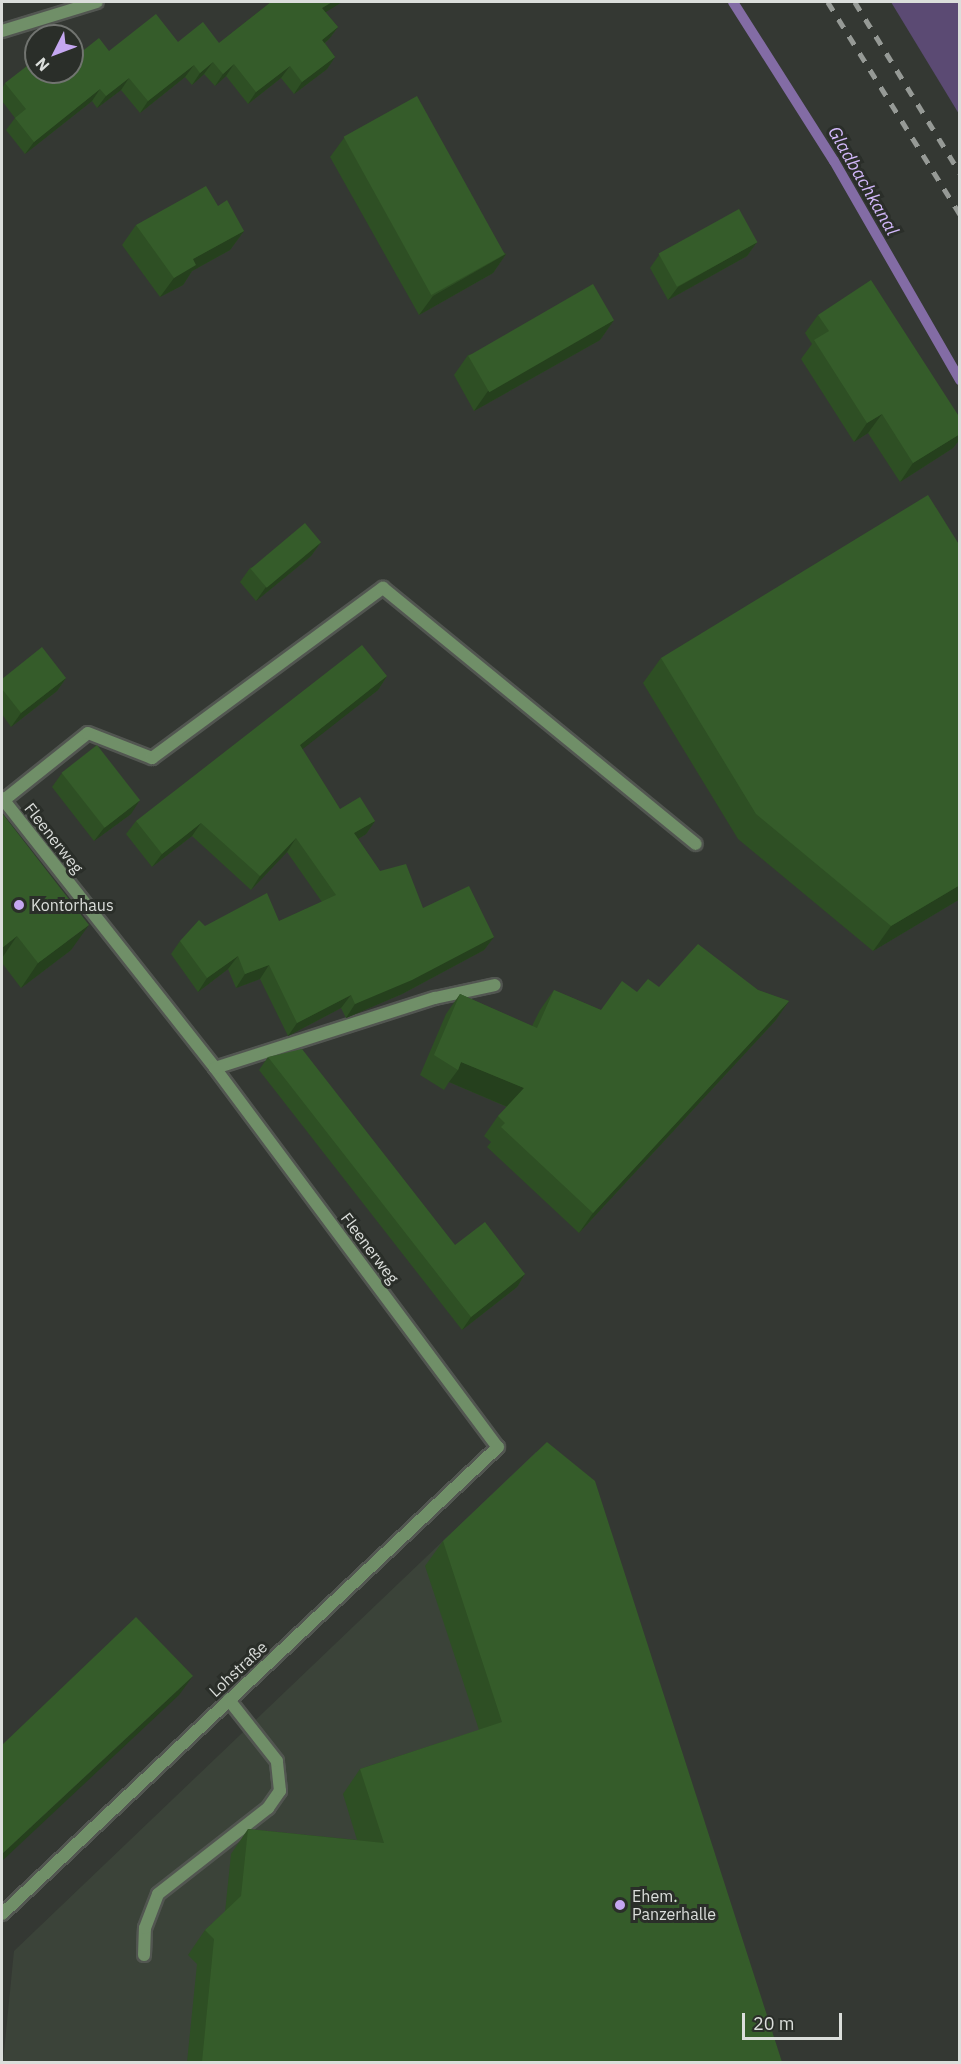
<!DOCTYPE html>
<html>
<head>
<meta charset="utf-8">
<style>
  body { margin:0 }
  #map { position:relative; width:961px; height:2064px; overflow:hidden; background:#343833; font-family:"IBM Plex Sans",sans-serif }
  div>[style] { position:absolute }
  .built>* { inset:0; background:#3b4339 }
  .green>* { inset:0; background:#5b4a73 }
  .stream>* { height:10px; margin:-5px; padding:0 5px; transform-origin:5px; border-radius:5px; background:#836ca5 }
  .roads { filter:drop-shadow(2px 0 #525651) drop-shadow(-2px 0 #525651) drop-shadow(0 2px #525651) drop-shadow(0 -2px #525651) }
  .lane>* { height:12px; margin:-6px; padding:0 6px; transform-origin:6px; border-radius:6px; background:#708f68 }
  .street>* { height:12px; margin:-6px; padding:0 6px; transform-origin:6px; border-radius:6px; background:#708f68 }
  .rail>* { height:4.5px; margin-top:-2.25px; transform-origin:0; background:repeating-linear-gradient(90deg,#969a96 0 10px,transparent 0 20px) }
  .wall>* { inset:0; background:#2e4f24 }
  .shaded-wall>* { inset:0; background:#25401d }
  .building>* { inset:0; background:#355c2a; transform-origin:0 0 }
  .dots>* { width:16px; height:16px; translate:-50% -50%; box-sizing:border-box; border:3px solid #2a2e29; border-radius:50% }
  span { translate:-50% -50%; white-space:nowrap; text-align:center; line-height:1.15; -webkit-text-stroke:6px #2a2e29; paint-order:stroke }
  .street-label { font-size:16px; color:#dbdedb }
  .poi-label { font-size:16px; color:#dbdedb }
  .left { translate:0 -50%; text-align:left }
  .water-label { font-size:18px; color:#d2b8fa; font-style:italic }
  .frame { position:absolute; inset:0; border:3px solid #dbdedb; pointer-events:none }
  .north { position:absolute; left:24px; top:24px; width:60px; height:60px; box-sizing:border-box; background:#2a2e29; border:2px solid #717470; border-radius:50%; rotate:228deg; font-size:16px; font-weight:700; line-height:24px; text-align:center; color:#dbdedb }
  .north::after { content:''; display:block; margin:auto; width:21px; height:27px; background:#c5a7f1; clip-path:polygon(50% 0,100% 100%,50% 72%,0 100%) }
  .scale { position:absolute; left:742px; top:2013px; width:100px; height:27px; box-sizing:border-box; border:3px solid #dbdedb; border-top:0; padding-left:8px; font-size:18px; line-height:21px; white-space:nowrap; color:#dbdedb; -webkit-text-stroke:4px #2a2e29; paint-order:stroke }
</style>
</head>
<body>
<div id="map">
  <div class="built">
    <div style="clip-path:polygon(536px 1452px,591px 1496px,776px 2062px,3px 2062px,14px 1951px)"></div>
  </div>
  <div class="green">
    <div style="clip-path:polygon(891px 2px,959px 2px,959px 114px)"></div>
  </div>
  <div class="stream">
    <div style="left:733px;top:2px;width:188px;rotate:57.6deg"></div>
    <div style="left:834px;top:161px;width:253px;rotate:60.1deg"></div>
  </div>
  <div class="roads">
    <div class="lane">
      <div style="left:4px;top:800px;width:107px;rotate:-38.6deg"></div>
      <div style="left:88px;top:733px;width:69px;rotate:21.3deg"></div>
      <div style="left:152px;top:758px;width:287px;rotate:-36.4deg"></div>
      <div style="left:383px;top:588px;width:404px;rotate:39.3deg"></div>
      <div style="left:144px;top:1955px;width:27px;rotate:-88deg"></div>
      <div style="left:145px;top:1928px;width:36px;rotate:-69deg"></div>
      <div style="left:158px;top:1894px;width:140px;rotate:-38deg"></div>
      <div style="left:268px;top:1808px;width:21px;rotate:-55deg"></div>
      <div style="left:280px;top:1791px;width:30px;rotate:-96deg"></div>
      <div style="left:277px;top:1761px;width:78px;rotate:-128.2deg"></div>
    </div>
    <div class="street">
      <div style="left:2px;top:31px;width:99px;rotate:-17deg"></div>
      <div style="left:2px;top:798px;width:344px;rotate:51.7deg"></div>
      <div style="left:215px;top:1068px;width:473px;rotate:53.3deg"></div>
      <div style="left:498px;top:1447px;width:681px;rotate:136.72deg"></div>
      <div style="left:215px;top:1068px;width:231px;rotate:-17.7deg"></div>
      <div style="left:435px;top:998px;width:61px;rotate:-12.2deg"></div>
    </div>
  </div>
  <div class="rail">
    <div style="left:828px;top:2px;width:250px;rotate:58.1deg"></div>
    <div style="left:855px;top:2px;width:201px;rotate:58.4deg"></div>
  </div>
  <div class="wall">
    <div style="clip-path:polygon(271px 2px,342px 2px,325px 12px,338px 27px,329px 39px,325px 43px,335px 57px,327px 69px,294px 94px,281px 78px,248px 104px,226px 76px,215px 86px,204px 74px,192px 85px,185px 77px,140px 113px,121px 90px,97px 108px,92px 101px,25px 154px,6px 130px,15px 118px,2px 101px,2px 89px,5px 83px,75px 57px,109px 51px,178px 42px,219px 43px)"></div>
    <div style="clip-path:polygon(344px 138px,506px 254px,493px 273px,419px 315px,330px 157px)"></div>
    <div style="clip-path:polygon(218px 206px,244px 231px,230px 250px,192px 271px,183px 285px,160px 297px,122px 245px,136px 225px)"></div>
    <div style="clip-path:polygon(757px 242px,747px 256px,668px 300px,650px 268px,659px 255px)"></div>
    <div style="clip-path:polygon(818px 315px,960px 418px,960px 439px,953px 448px,900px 482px,868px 433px,854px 442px,801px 359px,812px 344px,805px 333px)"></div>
    <div style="clip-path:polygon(614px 320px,600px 340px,474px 411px,454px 375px,468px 355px)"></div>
    <div style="clip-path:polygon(321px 542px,311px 556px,256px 601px,240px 582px,250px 568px)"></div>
    <div style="clip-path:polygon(960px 546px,960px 899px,873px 951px,738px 839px,643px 683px,661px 658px)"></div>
    <div style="clip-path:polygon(387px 676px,378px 690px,302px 749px,340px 809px,375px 821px,366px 834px,358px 839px,380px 871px,423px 908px,494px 937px,484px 950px,402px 994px,346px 1018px,341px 1008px,288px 1036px,260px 979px,236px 988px,228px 969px,198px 992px,171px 954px,180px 941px,205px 926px,279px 921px,322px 902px,287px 852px,251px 890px,192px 836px,152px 867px,126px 834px,136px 821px)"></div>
    <div style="clip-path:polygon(66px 678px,57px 691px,11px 727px,2px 714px,2px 679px)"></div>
    <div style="clip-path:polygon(62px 773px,131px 814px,94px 841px,52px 787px)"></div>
    <div style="clip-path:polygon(2px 813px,71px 950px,21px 988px,2px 963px)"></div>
    <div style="clip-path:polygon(659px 987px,758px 990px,789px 1001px,775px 1021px,579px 1233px,487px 1147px,491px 1142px,484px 1136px,498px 1116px,507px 1107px,449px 1082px,444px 1090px,420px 1075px,446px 1014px,460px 994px,532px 1026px,540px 1010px,554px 990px,601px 1010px,637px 992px)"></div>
    <div style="clip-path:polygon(268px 1057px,455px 1245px,525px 1274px,517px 1287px,462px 1330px,259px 1070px)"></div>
    <div style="clip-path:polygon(443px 1541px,782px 2062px,187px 2062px,197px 1964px,188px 1955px,205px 1930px,225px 1912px,231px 1854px,248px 1829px,357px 1840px,343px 1794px,360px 1769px,479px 1730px,425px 1566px)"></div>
  </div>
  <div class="shaded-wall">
    <div style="clip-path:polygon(332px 2px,342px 2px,313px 20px,322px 8px)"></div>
    <div style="clip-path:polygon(338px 27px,329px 39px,314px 52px,322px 40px)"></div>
    <div style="clip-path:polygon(335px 57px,327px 69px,294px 94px,302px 82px)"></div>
    <div style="clip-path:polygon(213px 62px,204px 74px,192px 85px,200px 73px)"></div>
    <div style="clip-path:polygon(234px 64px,226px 76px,215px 86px,223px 74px)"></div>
    <div style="clip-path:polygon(194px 65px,185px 77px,140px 113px,148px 101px)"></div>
    <div style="clip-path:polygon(290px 66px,281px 78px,248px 104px,256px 92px)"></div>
    <div style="clip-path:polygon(129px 78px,121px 90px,97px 108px,106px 96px)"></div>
    <div style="clip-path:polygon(100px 89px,92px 101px,25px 154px,34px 142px)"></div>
    <div style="clip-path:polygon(244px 231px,230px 250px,192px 271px,183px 285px,160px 297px,174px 278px,193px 259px)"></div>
    <div style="clip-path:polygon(757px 242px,747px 256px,668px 300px,678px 287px)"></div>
    <div style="clip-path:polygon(506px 254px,493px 273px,419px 315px,433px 296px)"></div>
    <div style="clip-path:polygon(614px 320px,600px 340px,474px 411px,488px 391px)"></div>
    <div style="clip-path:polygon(882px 414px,868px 433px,854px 442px,867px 423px)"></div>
    <div style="clip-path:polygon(960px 434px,960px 439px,953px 448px,900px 482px,913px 463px)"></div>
    <div style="clip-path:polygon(321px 542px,311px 556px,256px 601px,266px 587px)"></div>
    <div style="clip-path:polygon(387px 676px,378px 690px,290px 759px,300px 745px)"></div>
    <div style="clip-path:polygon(66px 678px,57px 691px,11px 727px,21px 713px)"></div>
    <div style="clip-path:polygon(140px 800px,131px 814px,94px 841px,104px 828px)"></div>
    <div style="clip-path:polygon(375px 821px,366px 834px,345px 847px,354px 833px)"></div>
    <div style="clip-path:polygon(201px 823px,192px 836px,152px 867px,162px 854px)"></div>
    <div style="clip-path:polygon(296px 838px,287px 852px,251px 890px,260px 876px)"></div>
    <div style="clip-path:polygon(960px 885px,960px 899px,873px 951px,891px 926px)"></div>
    <div style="clip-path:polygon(89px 925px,71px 950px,21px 988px,38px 963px)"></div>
    <div style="clip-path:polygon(17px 936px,2px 958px,2px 948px)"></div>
    <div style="clip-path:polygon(494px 937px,484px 950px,402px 994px,346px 1018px,355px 1004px)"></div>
    <div style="clip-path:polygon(238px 956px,228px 969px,198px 992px,207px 978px)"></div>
    <div style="clip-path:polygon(269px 965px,260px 979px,236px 988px,245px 974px)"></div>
    <div style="clip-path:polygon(351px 995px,341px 1008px,288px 1036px,297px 1023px)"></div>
    <div style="clip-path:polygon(789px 1001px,775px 1021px,579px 1233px,593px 1213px)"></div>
    <div style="clip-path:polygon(461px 1062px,524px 1088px,510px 1108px,449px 1082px,458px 1070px)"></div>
    <div style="clip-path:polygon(525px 1274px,517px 1287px,462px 1330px,471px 1317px)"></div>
    <div style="clip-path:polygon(193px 1676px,179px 1695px,2px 1861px,2px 1854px)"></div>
  </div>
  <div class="building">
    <div style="clip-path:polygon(271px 2px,332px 2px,322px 8px,338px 27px,322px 40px,335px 57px,302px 82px,290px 66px,256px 92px,234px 64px,223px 74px,213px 62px,200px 73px,194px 65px,148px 101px,129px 78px,106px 96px,100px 89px,34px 142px,15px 118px,26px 109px,5px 83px,36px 59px,36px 72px,72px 72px,72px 54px,75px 57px,99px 38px,109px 51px,156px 14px,178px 42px,203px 22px,219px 43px)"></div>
    <div style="left:417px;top:96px;width:181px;height:84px;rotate:61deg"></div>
    <div style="clip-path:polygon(206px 186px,218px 206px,227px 200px,244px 231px,193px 259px,196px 265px,174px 278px,136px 225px)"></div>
    <div style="left:739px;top:209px;width:38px;height:92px;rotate:61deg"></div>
    <div style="clip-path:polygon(871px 280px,960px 418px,960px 434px,913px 463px,882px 414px,867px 423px,814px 340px,829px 331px,818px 315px)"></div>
    <div style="left:593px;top:284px;width:42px;height:144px;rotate:60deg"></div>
    <div style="clip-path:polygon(928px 495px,960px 546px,960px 885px,891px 926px,756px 814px,661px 658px)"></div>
    <div style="left:305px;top:523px;width:25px;height:71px;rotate:50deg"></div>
    <div style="clip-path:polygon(362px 645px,387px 676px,300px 745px,340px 809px,360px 797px,375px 821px,354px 833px,380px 871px,406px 864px,423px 908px,469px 886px,494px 937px,412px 980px,355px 1004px,351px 995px,297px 1023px,269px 965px,245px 974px,238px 956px,207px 978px,180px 941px,199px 920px,205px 926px,267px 893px,279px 921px,336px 895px,296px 838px,260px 876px,201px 823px,162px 854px,136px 821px)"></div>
    <div style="clip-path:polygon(42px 647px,66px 678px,21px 713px,2px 689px,2px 679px)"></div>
    <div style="left:97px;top:745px;width:70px;height:45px;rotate:52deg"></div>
    <div style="clip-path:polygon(2px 813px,89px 925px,38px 963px,17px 936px,2px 948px)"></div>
    <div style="clip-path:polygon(698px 944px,758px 990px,789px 1001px,593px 1213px,501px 1127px,505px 1123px,498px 1116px,524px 1088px,461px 1062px,458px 1070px,434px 1055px,460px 994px,537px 1028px,554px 990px,601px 1010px,622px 981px,637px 992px,648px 979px,659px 987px)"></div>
    <div style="clip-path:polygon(302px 1049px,455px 1245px,485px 1222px,525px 1274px,471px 1317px,268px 1057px)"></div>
    <div style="clip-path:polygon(547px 1442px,595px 1481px,782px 2062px,202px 2062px,214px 1939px,205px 1930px,241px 1896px,248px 1829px,384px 1843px,360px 1769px,502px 1722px,443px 1541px)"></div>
    <div style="clip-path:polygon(136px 1617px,193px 1676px,2px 1854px,2px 1745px)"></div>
  </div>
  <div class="dots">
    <div style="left:19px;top:905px;background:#c5a7f1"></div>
    <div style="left:620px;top:1905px;background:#c5a7f1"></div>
  </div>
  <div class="street-label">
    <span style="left:54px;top:838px;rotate:52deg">Fleenerweg</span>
    <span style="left:370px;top:1248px;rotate:53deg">Fleenerweg</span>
    <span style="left:238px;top:1669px;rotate:-43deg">Lohstraße</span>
  </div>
  <div class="poi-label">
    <span class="left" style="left:31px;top:905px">Kontorhaus</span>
    <span class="left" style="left:632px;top:1905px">Ehem.<br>Panzerhalle</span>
  </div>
  <div class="water-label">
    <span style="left:863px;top:181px;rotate:60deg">Gladbachkanal</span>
  </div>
  <div class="frame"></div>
  <div class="north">N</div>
  <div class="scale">20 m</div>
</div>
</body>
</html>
